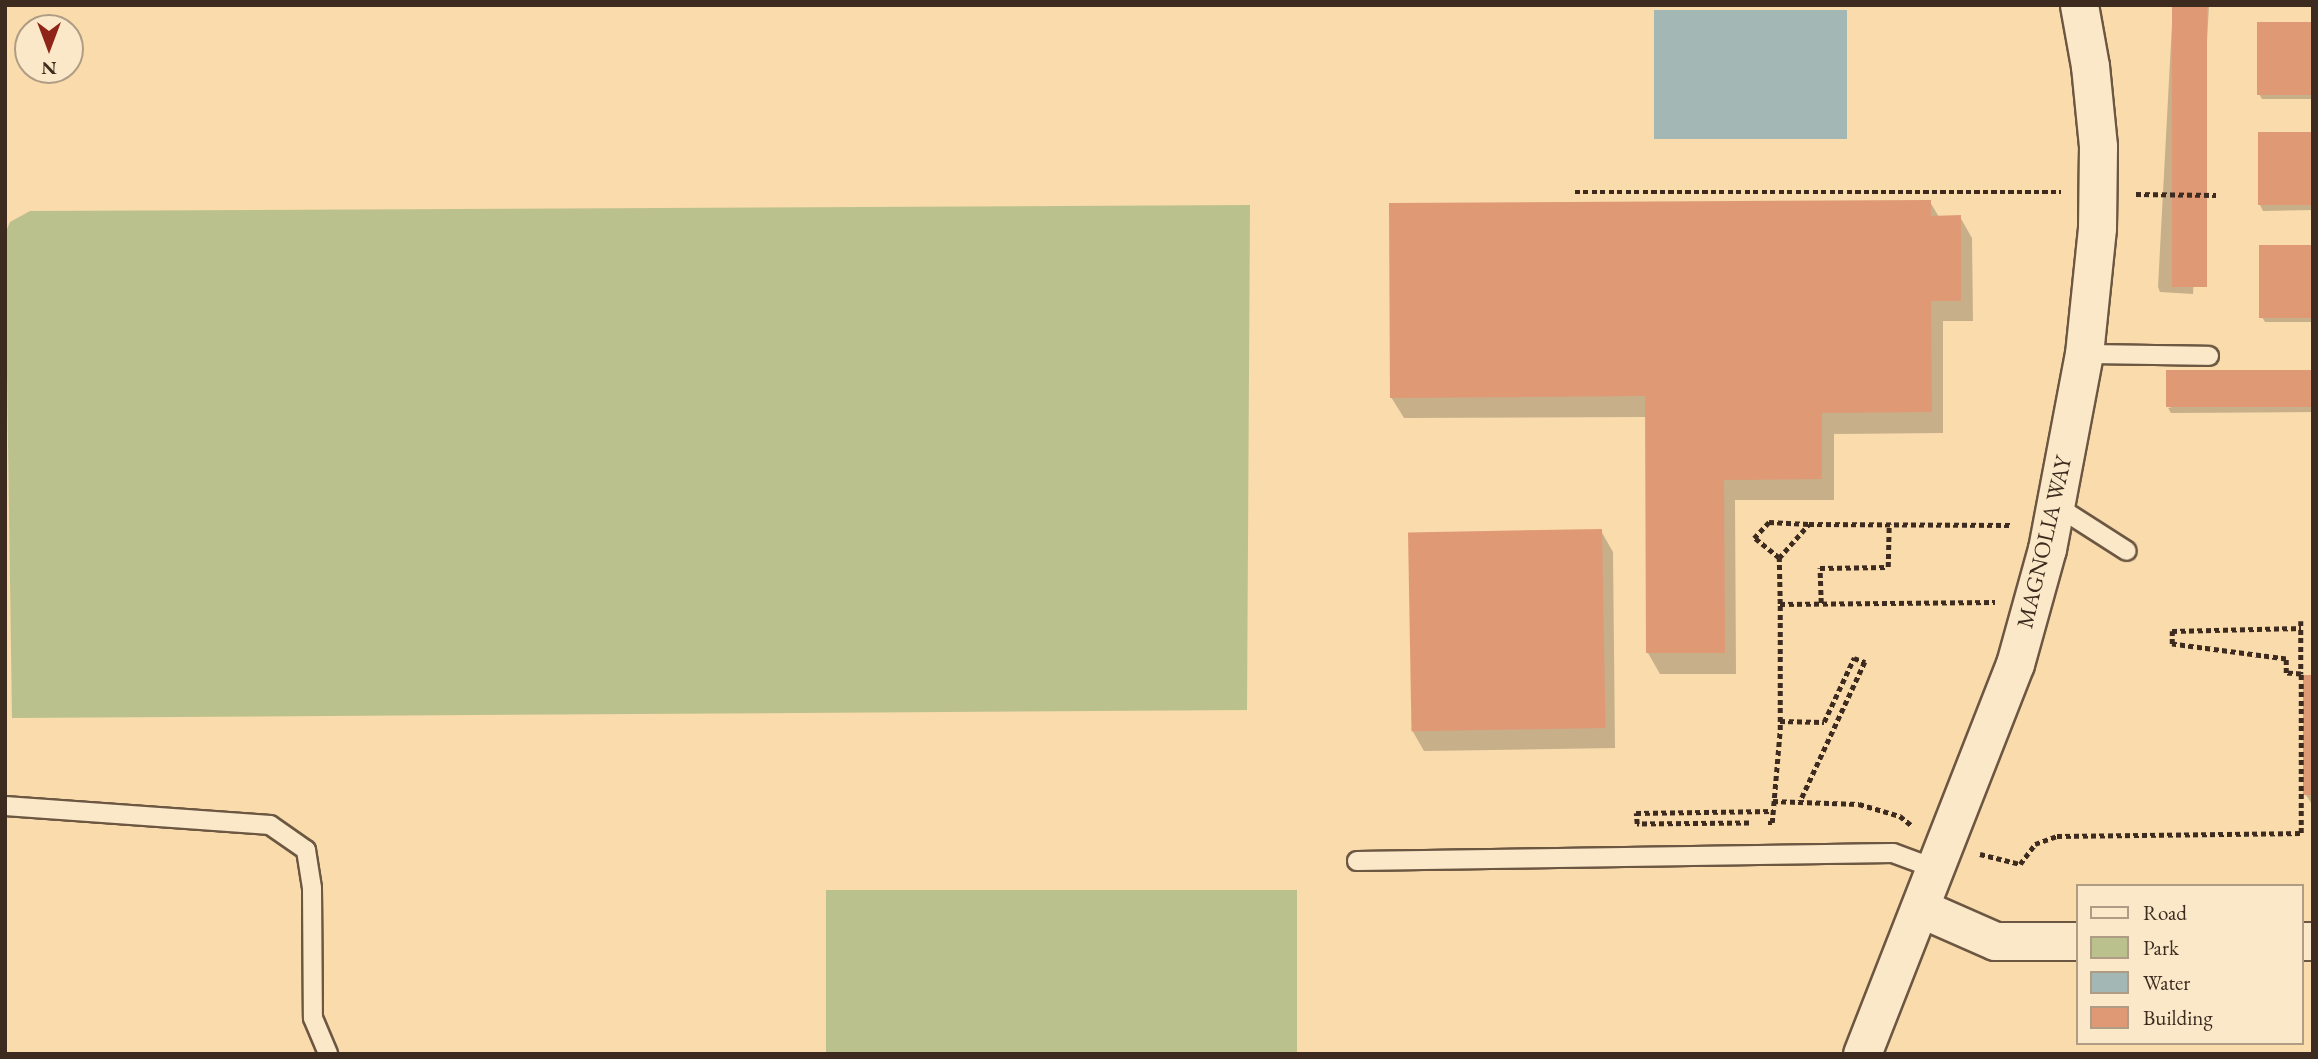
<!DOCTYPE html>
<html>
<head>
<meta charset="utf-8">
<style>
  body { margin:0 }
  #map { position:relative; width:2318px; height:1059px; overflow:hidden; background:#f9dbac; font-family:"EB Garamond",serif }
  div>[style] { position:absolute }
  .green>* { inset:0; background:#bbc18c; transform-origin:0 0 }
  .water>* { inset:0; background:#a3b8b5; transform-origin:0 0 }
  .shadow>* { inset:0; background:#0003 }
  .building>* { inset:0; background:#df9975; transform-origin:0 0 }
  .path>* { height:4.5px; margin-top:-2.25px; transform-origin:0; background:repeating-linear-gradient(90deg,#3d2b1f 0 5px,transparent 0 8.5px) }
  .roads { filter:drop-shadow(2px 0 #6c5742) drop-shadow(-2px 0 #6c5742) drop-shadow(0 2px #6c5742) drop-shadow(0 -2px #6c5742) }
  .service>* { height:18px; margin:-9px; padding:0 9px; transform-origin:9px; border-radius:9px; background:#fbe8c9 }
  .minor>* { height:37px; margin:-18.5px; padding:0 18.5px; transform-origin:18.5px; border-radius:18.5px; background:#fbe8c9 }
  span { translate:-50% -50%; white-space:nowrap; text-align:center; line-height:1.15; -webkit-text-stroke:6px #fbe8c9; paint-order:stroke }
  .street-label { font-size:23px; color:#3d2b1f }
  .frame { position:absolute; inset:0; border:7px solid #3d2b1f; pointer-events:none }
  .legend { position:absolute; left:2076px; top:884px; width:228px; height:161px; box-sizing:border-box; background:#fbe8c9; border:2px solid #af9c85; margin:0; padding:9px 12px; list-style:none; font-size:21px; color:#3d2b1f }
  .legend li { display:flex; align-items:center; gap:14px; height:35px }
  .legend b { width:35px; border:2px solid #af9c85 }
  .north { position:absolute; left:14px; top:14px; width:70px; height:70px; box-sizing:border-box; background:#fbe8c9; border:2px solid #af9c85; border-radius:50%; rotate:180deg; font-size:19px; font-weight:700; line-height:28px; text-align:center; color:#3d2b1f }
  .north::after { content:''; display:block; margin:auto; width:24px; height:32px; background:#8f2418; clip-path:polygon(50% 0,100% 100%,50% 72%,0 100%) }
</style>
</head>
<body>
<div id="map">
  <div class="green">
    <div style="clip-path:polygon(1250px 205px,1247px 710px,12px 718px,5px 234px,10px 222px,30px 211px)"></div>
    <div style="left:1297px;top:890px;width:164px;height:471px;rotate:90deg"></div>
  </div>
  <div class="water">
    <div style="left:1654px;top:10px;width:193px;height:129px"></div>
  </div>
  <div class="shadow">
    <div style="clip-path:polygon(2173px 5px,2209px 5px,2193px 294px,2160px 292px,2158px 287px)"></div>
    <div style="clip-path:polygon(2313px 23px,2313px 99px,2262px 99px,2259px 94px)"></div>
    <div style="clip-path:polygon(2313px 134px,2313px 210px,2263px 211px,2260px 205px)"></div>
    <div style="clip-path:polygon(1930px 202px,1939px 217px,1960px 217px,1972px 238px,1973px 321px,1943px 321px,1943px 433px,1834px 434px,1834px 500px,1735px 500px,1736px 674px,1660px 674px,1648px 653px,1647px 417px,1404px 418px,1391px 397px)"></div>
    <div style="clip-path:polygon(2313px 246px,2313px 322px,2265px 322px,2262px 317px)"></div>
    <div style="clip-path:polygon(2313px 372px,2313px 412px,2171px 413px,2168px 408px)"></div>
    <div style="clip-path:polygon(1601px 531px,1613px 552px,1615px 748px,1424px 751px,1412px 730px)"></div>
    <div style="clip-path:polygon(2313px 677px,2313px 806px,2306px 795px)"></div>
  </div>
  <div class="building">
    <div style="left:2172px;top:5px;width:35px;height:282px"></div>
    <div style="left:2257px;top:22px;width:56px;height:73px"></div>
    <div style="left:2313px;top:132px;width:73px;height:55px;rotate:90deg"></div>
    <div style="clip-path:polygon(1931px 200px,1931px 216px,1961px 215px,1961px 301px,1931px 301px,1932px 412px,1822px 413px,1822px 479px,1724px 480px,1725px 653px,1646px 653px,1645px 396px,1390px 398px,1389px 203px)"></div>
    <div style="left:2259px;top:245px;width:54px;height:73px"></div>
    <div style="left:2313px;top:370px;width:37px;height:147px;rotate:90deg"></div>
    <div style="left:1602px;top:529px;width:199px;height:194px;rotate:89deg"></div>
    <div style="left:2303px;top:675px;width:10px;height:120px"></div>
  </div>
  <div class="path">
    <div style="left:1575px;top:192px;width:486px"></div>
    <div style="left:2136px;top:194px;width:80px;rotate:0.7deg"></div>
    <div style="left:1779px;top:558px;width:32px;rotate:-141deg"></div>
    <div style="left:1754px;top:538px;width:22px;rotate:-47deg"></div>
    <div style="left:1769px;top:522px;width:40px;rotate:2.9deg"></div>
    <div style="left:1821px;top:603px;width:35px;rotate:-92deg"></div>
    <div style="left:1820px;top:568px;width:68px;rotate:-0.8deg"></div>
    <div style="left:1888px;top:567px;width:43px;rotate:-88.7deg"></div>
    <div style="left:1780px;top:604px;width:46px;rotate:-91.2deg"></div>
    <div style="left:1779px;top:558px;width:45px;rotate:-48.6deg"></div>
    <div style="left:1809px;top:524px;width:203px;rotate:0.3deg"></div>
    <div style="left:2301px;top:621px;width:53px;rotate:90deg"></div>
    <div style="left:2301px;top:674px;width:15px;rotate:-176deg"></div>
    <div style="left:2286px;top:673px;width:14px;rotate:-90deg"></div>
    <div style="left:2286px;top:659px;width:115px;rotate:-172.5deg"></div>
    <div style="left:2172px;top:644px;width:13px;rotate:-90deg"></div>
    <div style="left:2172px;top:631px;width:129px;rotate:-1.3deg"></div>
    <div style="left:1780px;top:721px;width:44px;rotate:1.3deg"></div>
    <div style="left:1824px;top:722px;width:71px;rotate:-64.9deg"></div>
    <div style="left:1854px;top:658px;width:12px;rotate:20deg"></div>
    <div style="left:1865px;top:662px;width:154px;rotate:114.9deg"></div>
    <div style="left:1773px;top:801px;width:86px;rotate:2deg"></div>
    <div style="left:1859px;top:804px;width:43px;rotate:16.3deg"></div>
    <div style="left:1900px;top:816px;width:14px;rotate:39deg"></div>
    <div style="left:1749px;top:823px;width:112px;rotate:179.5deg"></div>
    <div style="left:1637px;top:824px;width:11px;rotate:-95deg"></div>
    <div style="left:1636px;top:813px;width:137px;rotate:-0.8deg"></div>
    <div style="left:1768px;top:823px;width:4px"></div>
    <div style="left:1772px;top:823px;width:93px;rotate:-85.1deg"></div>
    <div style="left:1780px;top:730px;width:126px;rotate:-90deg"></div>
    <div style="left:1780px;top:604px;width:215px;rotate:-0.5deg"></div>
    <div style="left:1980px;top:854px;width:41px;rotate:14deg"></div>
    <div style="left:2020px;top:864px;width:25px;rotate:-53deg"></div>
    <div style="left:2035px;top:844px;width:23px;rotate:-20deg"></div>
    <div style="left:2057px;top:836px;width:244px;rotate:-0.7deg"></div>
    <div style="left:2301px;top:833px;width:159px;rotate:-90deg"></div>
  </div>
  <div class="roads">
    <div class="service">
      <div style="left:2084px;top:354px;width:125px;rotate:0.9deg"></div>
      <div style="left:2055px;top:505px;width:85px;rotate:32.6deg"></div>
      <div style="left:5px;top:806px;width:266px;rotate:4.1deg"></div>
      <div style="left:270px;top:825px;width:44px;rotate:34.8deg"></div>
      <div style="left:306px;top:850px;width:38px;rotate:81deg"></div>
      <div style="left:312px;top:888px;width:130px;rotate:89.6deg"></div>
      <div style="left:313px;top:1018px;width:39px;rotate:67deg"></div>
      <div style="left:1357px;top:861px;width:536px;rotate:-0.86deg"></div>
      <div style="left:1893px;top:853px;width:46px;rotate:20.4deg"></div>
    </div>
    <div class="minor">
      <div style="left:1920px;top:908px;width:82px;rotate:23.7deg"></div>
      <div style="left:1995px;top:941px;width:83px"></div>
      <div style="left:2302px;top:941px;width:11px"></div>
      <div style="left:1862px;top:1054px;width:419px;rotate:-68.6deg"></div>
      <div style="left:2015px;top:664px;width:119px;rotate:-74.5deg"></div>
      <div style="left:2047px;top:549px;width:198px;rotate:-79.3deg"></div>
      <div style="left:2084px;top:354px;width:127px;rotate:-84.1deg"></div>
      <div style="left:2097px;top:228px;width:82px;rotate:-89.3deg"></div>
      <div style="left:2098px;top:146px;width:80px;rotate:-95.7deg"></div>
      <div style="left:2090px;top:66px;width:62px;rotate:-100.2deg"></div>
    </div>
  </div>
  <div class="street-label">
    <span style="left:2044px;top:542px;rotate:-77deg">MAGNOLIA WAY</span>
  </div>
  <div class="frame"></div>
  <ul class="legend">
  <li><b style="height:9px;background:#fbe8c9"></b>Road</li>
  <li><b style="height:19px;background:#bbc18c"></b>Park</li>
  <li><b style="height:19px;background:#a3b8b5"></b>Water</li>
  <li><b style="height:19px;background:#df9975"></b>Building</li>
  </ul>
  <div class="north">N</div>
</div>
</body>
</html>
